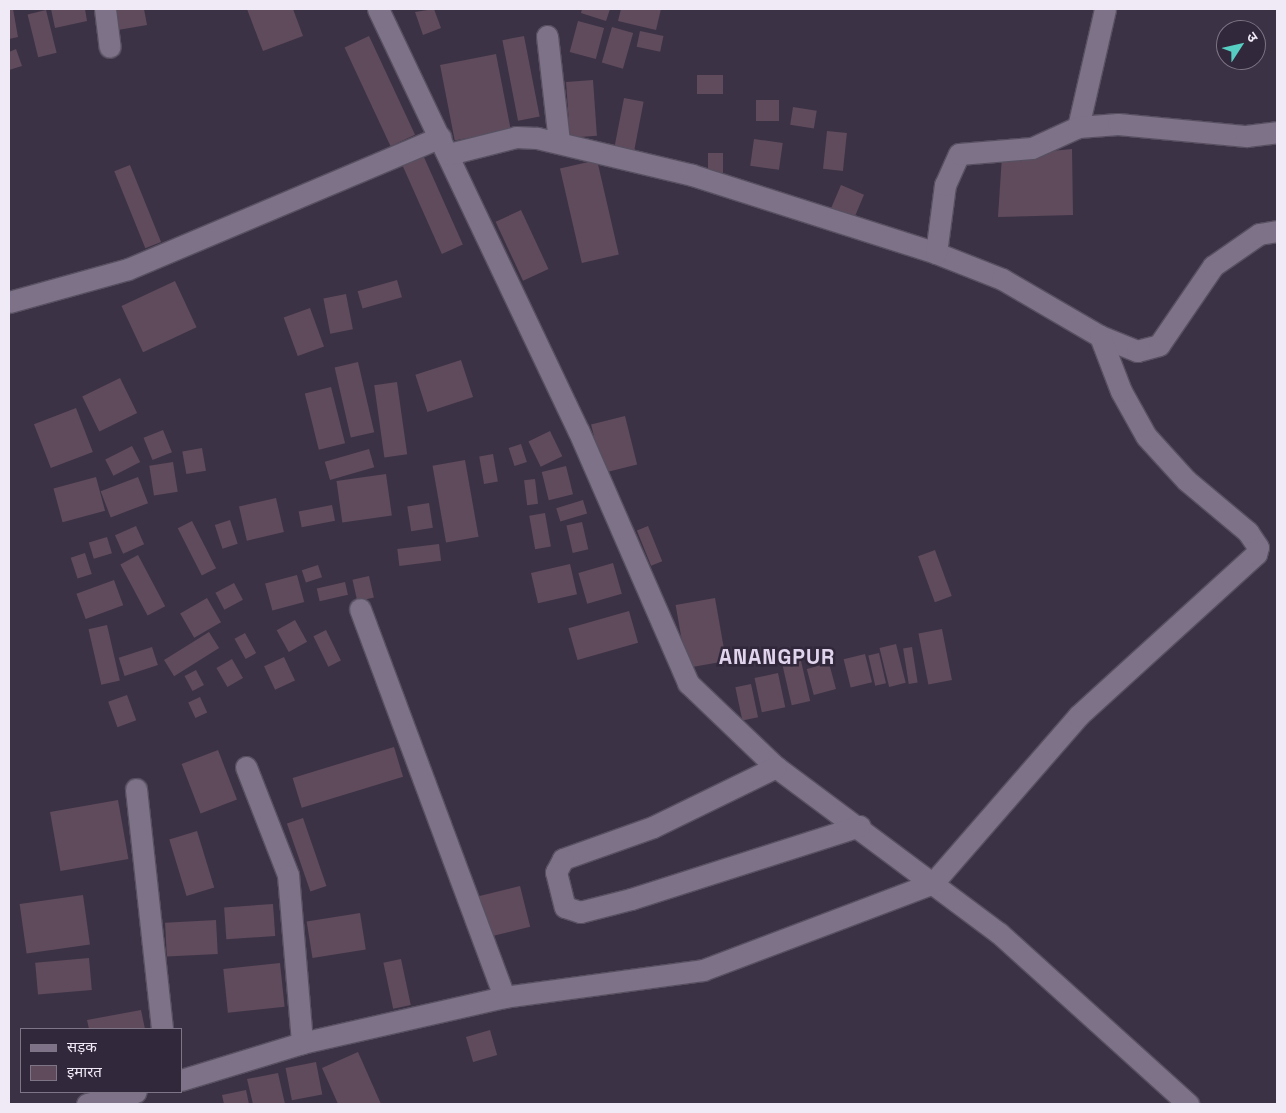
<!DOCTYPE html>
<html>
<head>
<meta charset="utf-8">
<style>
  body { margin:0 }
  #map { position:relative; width:1286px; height:1113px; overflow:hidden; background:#3c3246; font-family:"Space Grotesk","Noto Sans Devanagari",sans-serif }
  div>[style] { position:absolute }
  .building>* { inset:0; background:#5f4b5b; transform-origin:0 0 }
  .roads { filter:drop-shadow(1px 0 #585061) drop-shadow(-1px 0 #585061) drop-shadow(0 1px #585061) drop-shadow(0 -1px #585061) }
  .minor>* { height:21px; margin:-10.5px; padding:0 10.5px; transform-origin:10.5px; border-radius:10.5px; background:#7d7288 }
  span { translate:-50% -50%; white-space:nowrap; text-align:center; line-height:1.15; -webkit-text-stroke:5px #32283b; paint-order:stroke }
  .district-label { font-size:21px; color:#e1d5ed; font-weight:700; letter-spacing:1px }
  .frame { position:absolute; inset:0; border:10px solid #f0eaf7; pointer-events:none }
  .legend { position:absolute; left:20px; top:1028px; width:162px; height:65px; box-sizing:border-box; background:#32283b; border:1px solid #7e7686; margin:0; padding:6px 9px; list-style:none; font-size:15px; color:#f0eaf7 }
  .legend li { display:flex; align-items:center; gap:10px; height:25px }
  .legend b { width:25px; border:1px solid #7e7686 }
  .north { position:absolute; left:1216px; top:20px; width:50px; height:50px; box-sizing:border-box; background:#32283b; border:1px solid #7e7686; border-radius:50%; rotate:55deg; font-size:14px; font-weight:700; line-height:20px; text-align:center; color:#f0eaf7 }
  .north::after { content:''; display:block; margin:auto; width:18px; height:22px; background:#56cec2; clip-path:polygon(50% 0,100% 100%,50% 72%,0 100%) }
</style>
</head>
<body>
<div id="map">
  <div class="building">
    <div style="clip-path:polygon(9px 9px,13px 9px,18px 37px,9px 39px)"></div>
    <div style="clip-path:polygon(51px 9px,85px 9px,87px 21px,55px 28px)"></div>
    <div style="clip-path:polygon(114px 9px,144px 9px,147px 25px,118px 30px)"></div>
    <div style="clip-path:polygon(247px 9px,293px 9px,303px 36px,263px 51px)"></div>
    <div style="clip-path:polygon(434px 9px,441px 28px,423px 35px,415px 12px)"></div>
    <div style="clip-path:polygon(582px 9px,610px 9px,606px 21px,581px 13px)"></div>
    <div style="clip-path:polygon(621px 9px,661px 9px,656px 30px,618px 21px)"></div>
    <div style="left:46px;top:10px;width:44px;height:19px;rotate:76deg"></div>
    <div style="left:578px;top:21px;width:27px;height:32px;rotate:15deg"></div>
    <div style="left:612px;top:27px;width:22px;height:37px;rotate:16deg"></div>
    <div style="left:640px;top:31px;width:24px;height:16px;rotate:12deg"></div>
    <div style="left:369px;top:36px;width:109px;height:27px;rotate:65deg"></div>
    <div style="left:524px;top:36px;width:82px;height:22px;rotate:79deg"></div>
    <div style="clip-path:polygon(16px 49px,22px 66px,9px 70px,9px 52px)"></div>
    <div style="left:496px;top:54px;width:77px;height:57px;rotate:79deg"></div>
    <div style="left:697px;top:75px;width:26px;height:19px"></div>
    <div style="left:593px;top:80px;width:56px;height:27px;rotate:86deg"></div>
    <div style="left:624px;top:98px;width:20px;height:51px;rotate:11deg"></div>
    <div style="left:779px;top:100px;width:21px;height:23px;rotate:90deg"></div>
    <div style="left:793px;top:107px;width:24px;height:18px;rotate:9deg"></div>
    <div style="left:827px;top:131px;width:20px;height:38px;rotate:6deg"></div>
    <div style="left:754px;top:139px;width:29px;height:27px;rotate:8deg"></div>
    <div style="clip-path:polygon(1072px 149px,1073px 215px,998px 217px,1002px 156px)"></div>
    <div style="left:708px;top:153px;width:15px;height:23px"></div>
    <div style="left:423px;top:155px;width:98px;height:23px;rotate:66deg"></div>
    <div style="left:597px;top:160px;width:97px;height:38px;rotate:77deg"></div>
    <div style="left:130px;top:165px;width:83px;height:17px;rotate:68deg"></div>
    <div style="left:841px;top:185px;width:25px;height:30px;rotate:23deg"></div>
    <div style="left:521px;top:210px;width:65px;height:28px;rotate:65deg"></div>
    <div style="left:397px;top:280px;width:18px;height:41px;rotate:74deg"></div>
    <div style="left:175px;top:281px;width:51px;height:59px;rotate:65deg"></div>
    <div style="left:346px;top:294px;width:36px;height:23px;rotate:79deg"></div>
    <div style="left:310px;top:308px;width:41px;height:28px;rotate:70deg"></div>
    <div style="left:461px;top:360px;width:39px;height:48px;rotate:72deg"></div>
    <div style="left:358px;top:362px;width:72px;height:24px;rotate:77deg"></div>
    <div style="left:120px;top:378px;width:39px;height:42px;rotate:64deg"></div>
    <div style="left:397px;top:382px;width:73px;height:23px;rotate:82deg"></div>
    <div style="left:331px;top:387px;width:58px;height:27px;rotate:76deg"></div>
    <div style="left:76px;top:408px;width:47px;height:45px;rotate:69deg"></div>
    <div style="left:625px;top:416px;width:50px;height:35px;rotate:76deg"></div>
    <div style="left:163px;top:430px;width:24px;height:21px;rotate:68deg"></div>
    <div style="left:550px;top:431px;width:28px;height:24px;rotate:64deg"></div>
    <div style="left:521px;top:444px;width:19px;height:13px;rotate:72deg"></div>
    <div style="left:132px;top:446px;width:18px;height:30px;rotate:63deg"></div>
    <div style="left:202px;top:448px;width:23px;height:20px;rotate:80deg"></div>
    <div style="left:369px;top:449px;width:19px;height:46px;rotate:74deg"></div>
    <div style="left:493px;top:454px;width:28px;height:14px;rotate:80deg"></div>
    <div style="left:465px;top:460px;width:78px;height:33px;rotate:80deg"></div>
    <div style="left:173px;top:462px;width:30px;height:24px;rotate:81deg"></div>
    <div style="left:566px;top:466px;width:29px;height:25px;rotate:76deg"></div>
    <div style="left:386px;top:474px;width:42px;height:50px;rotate:82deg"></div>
    <div style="left:96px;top:477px;width:35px;height:44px;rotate:75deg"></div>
    <div style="left:138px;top:477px;width:28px;height:40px;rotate:69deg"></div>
    <div style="left:535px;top:479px;width:25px;height:11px;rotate:83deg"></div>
    <div style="left:276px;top:498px;width:35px;height:38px;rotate:77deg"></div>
    <div style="left:583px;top:500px;width:14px;height:28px;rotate:73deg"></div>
    <div style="left:429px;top:503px;width:25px;height:22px;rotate:81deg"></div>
    <div style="left:332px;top:505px;width:16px;height:34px;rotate:79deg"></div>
    <div style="left:545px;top:513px;width:34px;height:16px;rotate:80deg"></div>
    <div style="left:230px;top:520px;width:25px;height:16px;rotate:72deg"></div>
    <div style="left:192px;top:521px;width:53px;height:16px;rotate:63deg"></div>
    <div style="left:582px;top:522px;width:28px;height:16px;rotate:77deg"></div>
    <div style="left:136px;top:526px;width:20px;height:23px;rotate:66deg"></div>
    <div style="left:648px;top:526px;width:38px;height:12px;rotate:68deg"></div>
    <div style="left:107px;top:537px;width:17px;height:19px;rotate:73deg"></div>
    <div style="left:439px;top:544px;width:17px;height:42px;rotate:83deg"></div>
    <div style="left:935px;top:550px;width:49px;height:18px;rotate:70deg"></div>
    <div style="left:85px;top:553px;width:22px;height:15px;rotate:72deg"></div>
    <div style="left:138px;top:555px;width:58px;height:20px;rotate:62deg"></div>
    <div style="left:613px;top:563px;width:32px;height:36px;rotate:74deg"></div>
    <div style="left:570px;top:564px;width:31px;height:40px;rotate:77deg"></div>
    <div style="left:318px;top:565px;width:13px;height:17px;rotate:72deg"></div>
    <div style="left:297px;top:575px;width:28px;height:33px;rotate:75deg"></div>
    <div style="left:369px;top:576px;width:22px;height:17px;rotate:77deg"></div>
    <div style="left:114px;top:580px;width:27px;height:40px;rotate:70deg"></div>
    <div style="left:345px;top:582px;width:13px;height:29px;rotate:77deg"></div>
    <div style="left:234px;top:583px;width:19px;height:21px;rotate:62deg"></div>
    <div style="left:207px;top:598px;width:28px;height:31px;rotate:60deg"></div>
    <div style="left:715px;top:598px;width:64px;height:40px;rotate:80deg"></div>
    <div style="left:629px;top:611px;width:33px;height:63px;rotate:74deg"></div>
    <div style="left:295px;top:620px;width:25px;height:21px;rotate:61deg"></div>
    <div style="left:107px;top:625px;width:57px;height:19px;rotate:77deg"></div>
    <div style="left:942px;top:629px;width:52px;height:24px;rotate:79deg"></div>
    <div style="left:326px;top:630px;width:34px;height:14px;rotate:64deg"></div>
    <div style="left:209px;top:632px;width:19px;height:53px;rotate:58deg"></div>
    <div style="left:245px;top:633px;width:23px;height:12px;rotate:61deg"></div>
    <div style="left:896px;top:644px;width:40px;height:17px;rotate:76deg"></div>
    <div style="left:152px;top:647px;width:19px;height:35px;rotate:72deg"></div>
    <div style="left:912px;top:647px;width:36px;height:9px;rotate:81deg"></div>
    <div style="left:879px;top:653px;width:31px;height:11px;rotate:77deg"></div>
    <div style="left:865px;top:654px;width:29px;height:22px;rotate:76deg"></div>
    <div style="left:284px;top:657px;width:26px;height:22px;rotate:65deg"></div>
    <div style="left:232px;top:659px;width:22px;height:18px;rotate:60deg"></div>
    <div style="left:801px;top:661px;width:41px;height:19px;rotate:77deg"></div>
    <div style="left:829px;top:663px;width:27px;height:23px;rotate:75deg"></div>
    <div style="left:196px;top:670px;width:17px;height:13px;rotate:62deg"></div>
    <div style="left:778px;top:673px;width:35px;height:24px;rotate:78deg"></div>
    <div style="left:751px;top:684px;width:34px;height:16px;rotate:78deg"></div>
    <div style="left:127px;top:695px;width:27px;height:20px;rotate:70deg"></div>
    <div style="left:200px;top:697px;width:17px;height:13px;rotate:65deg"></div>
    <div style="left:394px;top:747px;width:31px;height:106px;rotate:73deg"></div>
    <div style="left:218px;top:750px;width:53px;height:39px;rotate:69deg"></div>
    <div style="left:118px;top:800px;width:60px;height:69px;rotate:80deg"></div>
    <div style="left:303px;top:818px;width:72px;height:17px;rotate:71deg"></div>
    <div style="left:197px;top:831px;width:59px;height:29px;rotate:73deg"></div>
    <div style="left:520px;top:886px;width:42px;height:47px;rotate:76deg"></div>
    <div style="left:83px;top:895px;width:50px;height:64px;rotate:82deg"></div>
    <div style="left:273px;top:904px;width:32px;height:49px;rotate:86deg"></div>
    <div style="left:360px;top:913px;width:37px;height:54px;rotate:81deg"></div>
    <div style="left:216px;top:920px;width:34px;height:51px;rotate:87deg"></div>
    <div style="left:89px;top:958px;width:32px;height:54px;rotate:85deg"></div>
    <div style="left:401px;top:959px;width:47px;height:18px;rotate:78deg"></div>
    <div style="left:280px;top:963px;width:44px;height:57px;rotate:84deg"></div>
    <div style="clip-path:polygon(141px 1010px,145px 1029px,89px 1029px,87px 1020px)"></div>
    <div style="left:490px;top:1030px;width:26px;height:25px;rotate:74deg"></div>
    <div style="clip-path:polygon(358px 1052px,381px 1104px,338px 1104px,322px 1068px)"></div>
    <div style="left:316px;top:1062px;width:33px;height:31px;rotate:79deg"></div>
    <div style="clip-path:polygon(278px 1073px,285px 1104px,253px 1104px,247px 1079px)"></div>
    <div style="clip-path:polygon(246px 1090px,249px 1104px,224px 1104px,222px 1095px)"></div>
  </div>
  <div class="roads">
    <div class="minor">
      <div style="left:105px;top:9px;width:38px;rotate:83deg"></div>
      <div style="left:378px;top:9px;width:468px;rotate:64.6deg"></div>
      <div style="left:579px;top:432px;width:274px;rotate:66.5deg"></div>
      <div style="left:688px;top:683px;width:122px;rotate:43.7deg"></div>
      <div style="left:776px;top:767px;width:278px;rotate:36.7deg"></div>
      <div style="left:999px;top:933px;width:255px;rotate:42.1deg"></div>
      <div style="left:547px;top:36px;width:107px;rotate:83.5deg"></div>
      <div style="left:1078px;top:127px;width:121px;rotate:-77.1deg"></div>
      <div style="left:449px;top:154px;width:69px;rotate:-14.2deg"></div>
      <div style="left:516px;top:137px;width:21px;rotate:3deg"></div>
      <div style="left:537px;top:138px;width:159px;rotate:13.4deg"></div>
      <div style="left:692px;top:175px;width:256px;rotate:17.7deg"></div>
      <div style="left:936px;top:253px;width:71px;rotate:21.5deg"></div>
      <div style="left:1002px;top:279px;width:113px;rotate:30.2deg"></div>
      <div style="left:1100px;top:336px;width:40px;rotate:22deg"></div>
      <div style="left:1137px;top:351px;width:23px;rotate:-15deg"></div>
      <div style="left:1159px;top:345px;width:96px;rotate:-55.6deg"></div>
      <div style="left:1213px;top:266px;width:56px;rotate:-34.8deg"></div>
      <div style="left:1259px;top:234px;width:18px;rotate:-9deg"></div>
      <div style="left:936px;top:253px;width:69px;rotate:-82.5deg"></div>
      <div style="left:945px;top:185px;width:34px;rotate:-66deg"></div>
      <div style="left:959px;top:154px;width:73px;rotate:-4.7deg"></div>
      <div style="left:1032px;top:148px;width:51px;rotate:-24.5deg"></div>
      <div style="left:1078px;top:127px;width:40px;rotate:-4.3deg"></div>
      <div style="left:1118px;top:124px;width:129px;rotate:5.4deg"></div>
      <div style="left:1246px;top:136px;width:31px;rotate:-7deg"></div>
      <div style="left:9px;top:302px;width:123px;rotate:-15.5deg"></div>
      <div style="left:128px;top:269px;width:339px;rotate:-22.9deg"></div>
      <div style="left:360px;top:609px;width:414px;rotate:69.6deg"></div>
      <div style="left:246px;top:767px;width:116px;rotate:68.7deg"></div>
      <div style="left:288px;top:875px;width:169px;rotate:85.2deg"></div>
      <div style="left:776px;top:767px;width:137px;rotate:154deg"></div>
      <div style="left:653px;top:827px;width:96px;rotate:160.4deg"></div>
      <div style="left:563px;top:859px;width:15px;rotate:118deg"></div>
      <div style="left:556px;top:872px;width:36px;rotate:76deg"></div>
      <div style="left:565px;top:907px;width:16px;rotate:18deg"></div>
      <div style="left:580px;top:912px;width:53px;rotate:-14.3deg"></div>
      <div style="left:631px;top:899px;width:240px;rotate:-17.7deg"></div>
      <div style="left:136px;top:789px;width:241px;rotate:83.8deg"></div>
      <div style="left:181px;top:1080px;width:127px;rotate:-17deg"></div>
      <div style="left:302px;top:1043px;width:207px;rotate:-12.8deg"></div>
      <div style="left:504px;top:997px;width:201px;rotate:-7.7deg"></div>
      <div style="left:703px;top:970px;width:246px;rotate:-20.7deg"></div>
      <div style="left:933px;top:883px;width:221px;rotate:-49deg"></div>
      <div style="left:1078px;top:716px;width:241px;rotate:-42.3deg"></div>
      <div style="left:1256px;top:554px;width:7px;rotate:-74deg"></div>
      <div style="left:1258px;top:547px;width:18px;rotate:-124deg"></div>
      <div style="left:1248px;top:532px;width:81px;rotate:-140deg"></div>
      <div style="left:1186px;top:480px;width:59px;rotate:-132.3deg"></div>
      <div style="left:1146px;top:436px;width:51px;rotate:-119.1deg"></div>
      <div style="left:1121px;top:391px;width:59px;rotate:-110.9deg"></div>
      <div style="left:87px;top:1104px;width:50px;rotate:-13.8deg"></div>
    </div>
  </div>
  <div class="district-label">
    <span style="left:777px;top:657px">ANANGPUR</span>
  </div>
  <div class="frame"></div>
  <ul class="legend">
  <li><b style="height:6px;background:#7d7288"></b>सड़क</li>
  <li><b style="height:14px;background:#5f4b5b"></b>इमारत</li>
  </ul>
  <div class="north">उ</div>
</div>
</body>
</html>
